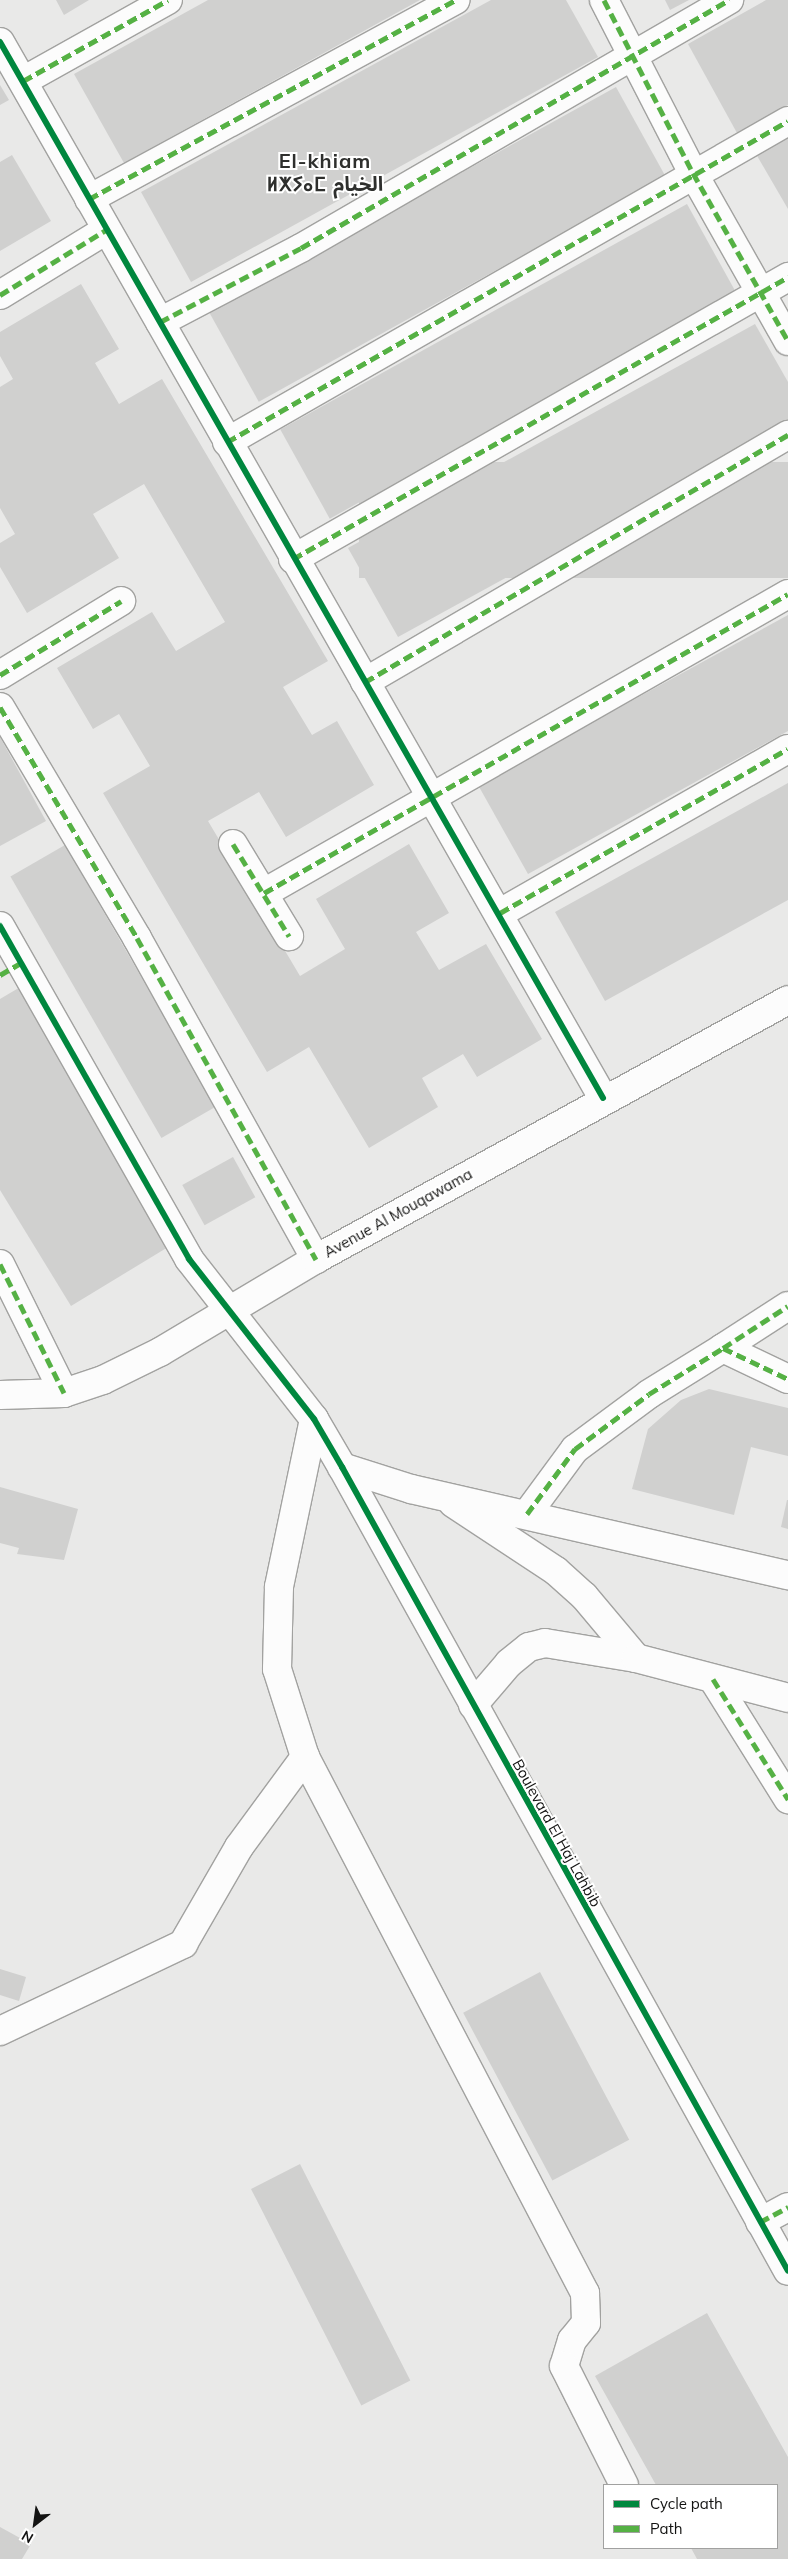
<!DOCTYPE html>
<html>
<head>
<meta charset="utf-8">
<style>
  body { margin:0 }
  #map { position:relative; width:788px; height:2559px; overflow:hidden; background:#e9e9e8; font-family:Mulish,"Noto Sans Arabic","Noto Sans Tifinagh",sans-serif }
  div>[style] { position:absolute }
  .building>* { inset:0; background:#d0d0cf; transform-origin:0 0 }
  .roads { filter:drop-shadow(1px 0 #a2a2a0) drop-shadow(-1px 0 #a2a2a0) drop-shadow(0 1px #a2a2a0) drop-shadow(0 -1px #a2a2a0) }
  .minor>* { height:28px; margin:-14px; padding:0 14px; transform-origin:14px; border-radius:14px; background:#fcfcfc }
  .quiet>* { height:5px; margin-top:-2.5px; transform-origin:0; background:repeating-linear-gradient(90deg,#55b144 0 10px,transparent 0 15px) }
  .cycleway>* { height:6px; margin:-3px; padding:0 3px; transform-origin:3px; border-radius:3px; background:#00873e }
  span { translate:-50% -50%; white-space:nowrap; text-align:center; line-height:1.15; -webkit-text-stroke:4px #fff; paint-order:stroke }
  .street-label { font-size:15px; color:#131312 }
  .district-label { font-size:20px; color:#2e2f2d; font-weight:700; letter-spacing:1px }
  .legend { position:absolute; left:603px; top:2484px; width:175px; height:65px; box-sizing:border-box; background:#fff; border:1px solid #a1a1a0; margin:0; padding:6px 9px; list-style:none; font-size:15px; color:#131312 }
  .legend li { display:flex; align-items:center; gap:10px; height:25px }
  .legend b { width:25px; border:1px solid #a1a1a0 }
  .north { position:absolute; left:10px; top:2499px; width:50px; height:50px; -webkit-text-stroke:4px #fff; paint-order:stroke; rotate:210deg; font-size:14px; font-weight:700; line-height:20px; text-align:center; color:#131312 }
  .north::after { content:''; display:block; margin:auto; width:18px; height:22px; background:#131312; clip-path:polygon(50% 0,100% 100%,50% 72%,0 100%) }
</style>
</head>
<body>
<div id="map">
  <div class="building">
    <div style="clip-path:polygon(56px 0,89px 0,64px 15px)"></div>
    <div style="clip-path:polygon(208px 0,420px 0,124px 163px,74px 74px)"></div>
    <div style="clip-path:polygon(491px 0,566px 0,598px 57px,191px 282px,141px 192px)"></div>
    <div style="clip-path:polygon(665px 0,689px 0,670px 10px)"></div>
    <div style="clip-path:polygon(766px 0,788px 0,788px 105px,737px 133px,688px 44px)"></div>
    <div style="clip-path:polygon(0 85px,9px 100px,0 105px)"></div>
    <div style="left:616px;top:87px;width:102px;height:465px;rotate:61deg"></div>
    <div style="clip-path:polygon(788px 136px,788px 209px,756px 154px)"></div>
    <div style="clip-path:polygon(12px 155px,51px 221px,0 251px,0 162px)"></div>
    <div style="left:687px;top:204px;width:102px;height:465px;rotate:61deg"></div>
    <div style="clip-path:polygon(81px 284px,119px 349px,95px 363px,119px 404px,162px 379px,328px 661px,283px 687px,312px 735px,337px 721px,374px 785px,286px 837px,259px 792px,208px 821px,300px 976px,345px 949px,316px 899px,409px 844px,449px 913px,416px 932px,439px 970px,486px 944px,542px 1039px,477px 1077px,463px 1054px,422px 1078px,438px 1107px,369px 1148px,309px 1047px,267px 1072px,103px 793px,150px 766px,119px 714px,93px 729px,57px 668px,152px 612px,176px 651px,225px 622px,144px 484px,93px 514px,119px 558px,27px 613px,0 567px,0 543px,15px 534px,0 508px,0 387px,13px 379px,0 356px,0 332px)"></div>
    <div style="clip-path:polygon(755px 324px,788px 382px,788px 423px,398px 637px,348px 548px)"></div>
    <div style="left:788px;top:462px;width:116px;height:429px;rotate:90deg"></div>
    <div style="clip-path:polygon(788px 615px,788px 731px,528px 874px,478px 785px)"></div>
    <div style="clip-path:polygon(0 737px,46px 821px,0 846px)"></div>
    <div style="clip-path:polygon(788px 783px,788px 900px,605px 1001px,555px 912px)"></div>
    <div style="left:65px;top:845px;width:302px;height:63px;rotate:60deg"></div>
    <div style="clip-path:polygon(22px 986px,178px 1241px,71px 1306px,0 1190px,0 999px)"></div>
    <div style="left:233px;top:1157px;width:46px;height:58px;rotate:61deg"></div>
    <div style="clip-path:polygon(709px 1389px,788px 1408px,788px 1456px,751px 1447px,734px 1515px,632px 1489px,648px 1429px,681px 1400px)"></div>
    <div style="clip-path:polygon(0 1487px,78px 1509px,64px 1560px,17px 1554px,19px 1548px,0 1543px)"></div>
    <div style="clip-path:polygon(787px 1500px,788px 1500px,788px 1529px,781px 1527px)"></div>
    <div style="clip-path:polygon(0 1969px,26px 1977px,19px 2001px,0 1995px)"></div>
    <div style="left:540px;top:1972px;width:190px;height:87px;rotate:62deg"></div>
    <div style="left:300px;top:2164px;width:243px;height:55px;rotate:63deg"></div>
    <div style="clip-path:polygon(707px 2313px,788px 2457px,788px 2559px,697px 2559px,691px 2548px,777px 2548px,777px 2485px,656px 2485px,595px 2376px)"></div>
    <div style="clip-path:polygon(0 2527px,31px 2544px,22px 2559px,0 2559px)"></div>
  </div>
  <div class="roads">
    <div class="minor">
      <div style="left:604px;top:0;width:195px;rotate:62.8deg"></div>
      <div style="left:693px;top:173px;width:193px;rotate:60.5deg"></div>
      <div style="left:0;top:42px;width:1216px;rotate:60.27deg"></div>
      <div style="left:23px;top:81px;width:166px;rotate:-29.2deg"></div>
      <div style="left:89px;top:199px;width:417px;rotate:-28.5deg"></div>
      <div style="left:0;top:295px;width:124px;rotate:-31.5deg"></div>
      <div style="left:160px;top:322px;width:159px;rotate:-27.7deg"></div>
      <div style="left:301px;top:248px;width:495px;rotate:-30.1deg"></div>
      <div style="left:227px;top:442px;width:646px;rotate:-29.78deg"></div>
      <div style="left:293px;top:559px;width:570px;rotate:-29.67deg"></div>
      <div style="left:0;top:675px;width:142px;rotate:-31.4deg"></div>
      <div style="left:365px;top:682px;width:490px;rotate:-30.3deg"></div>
      <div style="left:0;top:707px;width:269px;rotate:59.3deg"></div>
      <div style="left:137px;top:938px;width:368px;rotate:60.9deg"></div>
      <div style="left:233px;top:844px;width:108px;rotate:58.7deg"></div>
      <div style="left:264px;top:893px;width:603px;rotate:-29.71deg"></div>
      <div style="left:500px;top:913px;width:331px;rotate:-29.7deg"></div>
      <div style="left:0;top:926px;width:383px;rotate:60.4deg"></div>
      <div style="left:189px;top:1259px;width:203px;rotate:52deg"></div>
      <div style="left:314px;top:1419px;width:56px;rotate:59.7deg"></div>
      <div style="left:342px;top:1467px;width:919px;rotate:60.98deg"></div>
      <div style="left:0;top:1264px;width:144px;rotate:63.6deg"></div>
      <div style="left:723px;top:1348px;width:77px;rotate:-32.9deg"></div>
      <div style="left:0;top:1395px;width:64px;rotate:-1.8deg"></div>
      <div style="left:64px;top:1393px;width:41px;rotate:-18.4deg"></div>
      <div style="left:103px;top:1380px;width:64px;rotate:-26.2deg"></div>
      <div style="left:160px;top:1352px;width:182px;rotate:-30.8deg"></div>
      <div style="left:316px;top:1259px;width:538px;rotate:-28.75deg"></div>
      <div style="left:314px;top:1419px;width:172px;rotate:101.8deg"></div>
      <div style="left:279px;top:1587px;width:82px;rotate:91.4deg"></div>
      <div style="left:277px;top:1669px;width:92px;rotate:72.3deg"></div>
      <div style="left:305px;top:1757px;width:605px;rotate:62.42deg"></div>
      <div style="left:585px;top:2293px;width:30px;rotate:88deg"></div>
      <div style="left:586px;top:2323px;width:22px;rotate:129deg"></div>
      <div style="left:572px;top:2340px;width:27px;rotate:107deg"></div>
      <div style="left:564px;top:2366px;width:133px;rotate:63.2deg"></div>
      <div style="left:342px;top:1467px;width:72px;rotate:17.7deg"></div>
      <div style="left:411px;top:1489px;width:387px;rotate:12.9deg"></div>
      <div style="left:453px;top:1503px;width:123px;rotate:33.4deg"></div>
      <div style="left:556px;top:1571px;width:38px;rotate:42deg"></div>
      <div style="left:584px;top:1596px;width:81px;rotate:50deg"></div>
      <div style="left:527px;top:1514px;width:81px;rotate:-53.6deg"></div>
      <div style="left:575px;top:1449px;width:92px;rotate:-36.6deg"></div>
      <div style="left:649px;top:1394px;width:87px;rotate:-31.9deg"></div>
      <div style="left:723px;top:1348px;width:72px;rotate:25.5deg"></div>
      <div style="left:713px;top:1679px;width:142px;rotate:58deg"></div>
      <div style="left:473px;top:1705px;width:55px;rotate:-49.4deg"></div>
      <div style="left:509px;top:1663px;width:26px;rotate:-39deg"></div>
      <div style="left:529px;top:1647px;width:16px;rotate:-14deg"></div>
      <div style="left:545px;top:1643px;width:92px;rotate:9.4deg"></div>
      <div style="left:636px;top:1658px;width:157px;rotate:14.7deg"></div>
      <div style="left:0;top:2031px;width:203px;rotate:-25.4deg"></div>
      <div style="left:183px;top:1944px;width:112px;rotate:-60deg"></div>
      <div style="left:239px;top:1847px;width:112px;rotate:-53.7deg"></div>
      <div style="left:760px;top:2222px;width:32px;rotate:-28deg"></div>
    </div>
  </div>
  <div class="quiet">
    <div style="left:604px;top:0;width:195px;rotate:62.8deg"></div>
    <div style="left:693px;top:173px;width:193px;rotate:60.5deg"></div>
    <div style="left:23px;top:81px;width:166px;rotate:-29.2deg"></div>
    <div style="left:89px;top:199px;width:417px;rotate:-28.5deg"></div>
    <div style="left:0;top:295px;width:124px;rotate:-31.5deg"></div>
    <div style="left:160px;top:322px;width:159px;rotate:-27.7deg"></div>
    <div style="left:301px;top:248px;width:495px;rotate:-30.1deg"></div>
    <div style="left:227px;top:442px;width:646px;rotate:-29.78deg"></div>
    <div style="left:293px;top:559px;width:570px;rotate:-29.67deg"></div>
    <div style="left:0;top:675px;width:142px;rotate:-31.4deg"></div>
    <div style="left:365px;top:682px;width:490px;rotate:-30.3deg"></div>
    <div style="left:0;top:707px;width:269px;rotate:59.3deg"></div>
    <div style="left:137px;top:938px;width:368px;rotate:60.9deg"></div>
    <div style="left:233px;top:844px;width:108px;rotate:58.7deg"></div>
    <div style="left:264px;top:893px;width:603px;rotate:-29.71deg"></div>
    <div style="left:500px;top:913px;width:331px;rotate:-29.7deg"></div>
    <div style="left:0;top:975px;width:24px;rotate:-30deg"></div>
    <div style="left:0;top:1264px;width:144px;rotate:63.6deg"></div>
    <div style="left:723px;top:1348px;width:77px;rotate:-32.9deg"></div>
    <div style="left:527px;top:1514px;width:81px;rotate:-53.6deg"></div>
    <div style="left:575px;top:1449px;width:92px;rotate:-36.6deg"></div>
    <div style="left:649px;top:1394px;width:87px;rotate:-31.9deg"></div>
    <div style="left:723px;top:1348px;width:72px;rotate:25.5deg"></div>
    <div style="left:713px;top:1679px;width:142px;rotate:58deg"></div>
    <div style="left:760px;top:2222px;width:32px;rotate:-28deg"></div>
  </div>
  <div class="cycleway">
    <div style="left:0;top:42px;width:1216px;rotate:60.27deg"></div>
    <div style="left:0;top:926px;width:383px;rotate:60.4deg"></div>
    <div style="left:189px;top:1259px;width:203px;rotate:52deg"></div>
    <div style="left:314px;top:1419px;width:56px;rotate:59.7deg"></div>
    <div style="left:342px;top:1467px;width:919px;rotate:60.98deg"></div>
  </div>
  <div class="street-label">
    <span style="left:398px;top:1213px;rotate:-29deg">Avenue Al Mouqawama</span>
    <span style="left:557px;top:1833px;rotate:61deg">Boulevard El Haj Lahbib</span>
  </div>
  <div class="district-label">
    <span style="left:325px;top:172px">El-khiam<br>ⵍⵅⵢⴰⵎ الخيام</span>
  </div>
  <ul class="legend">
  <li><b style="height:6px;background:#00873e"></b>Cycle path</li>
  <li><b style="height:6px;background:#55b144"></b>Path</li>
  </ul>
  <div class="north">N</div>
</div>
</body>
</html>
